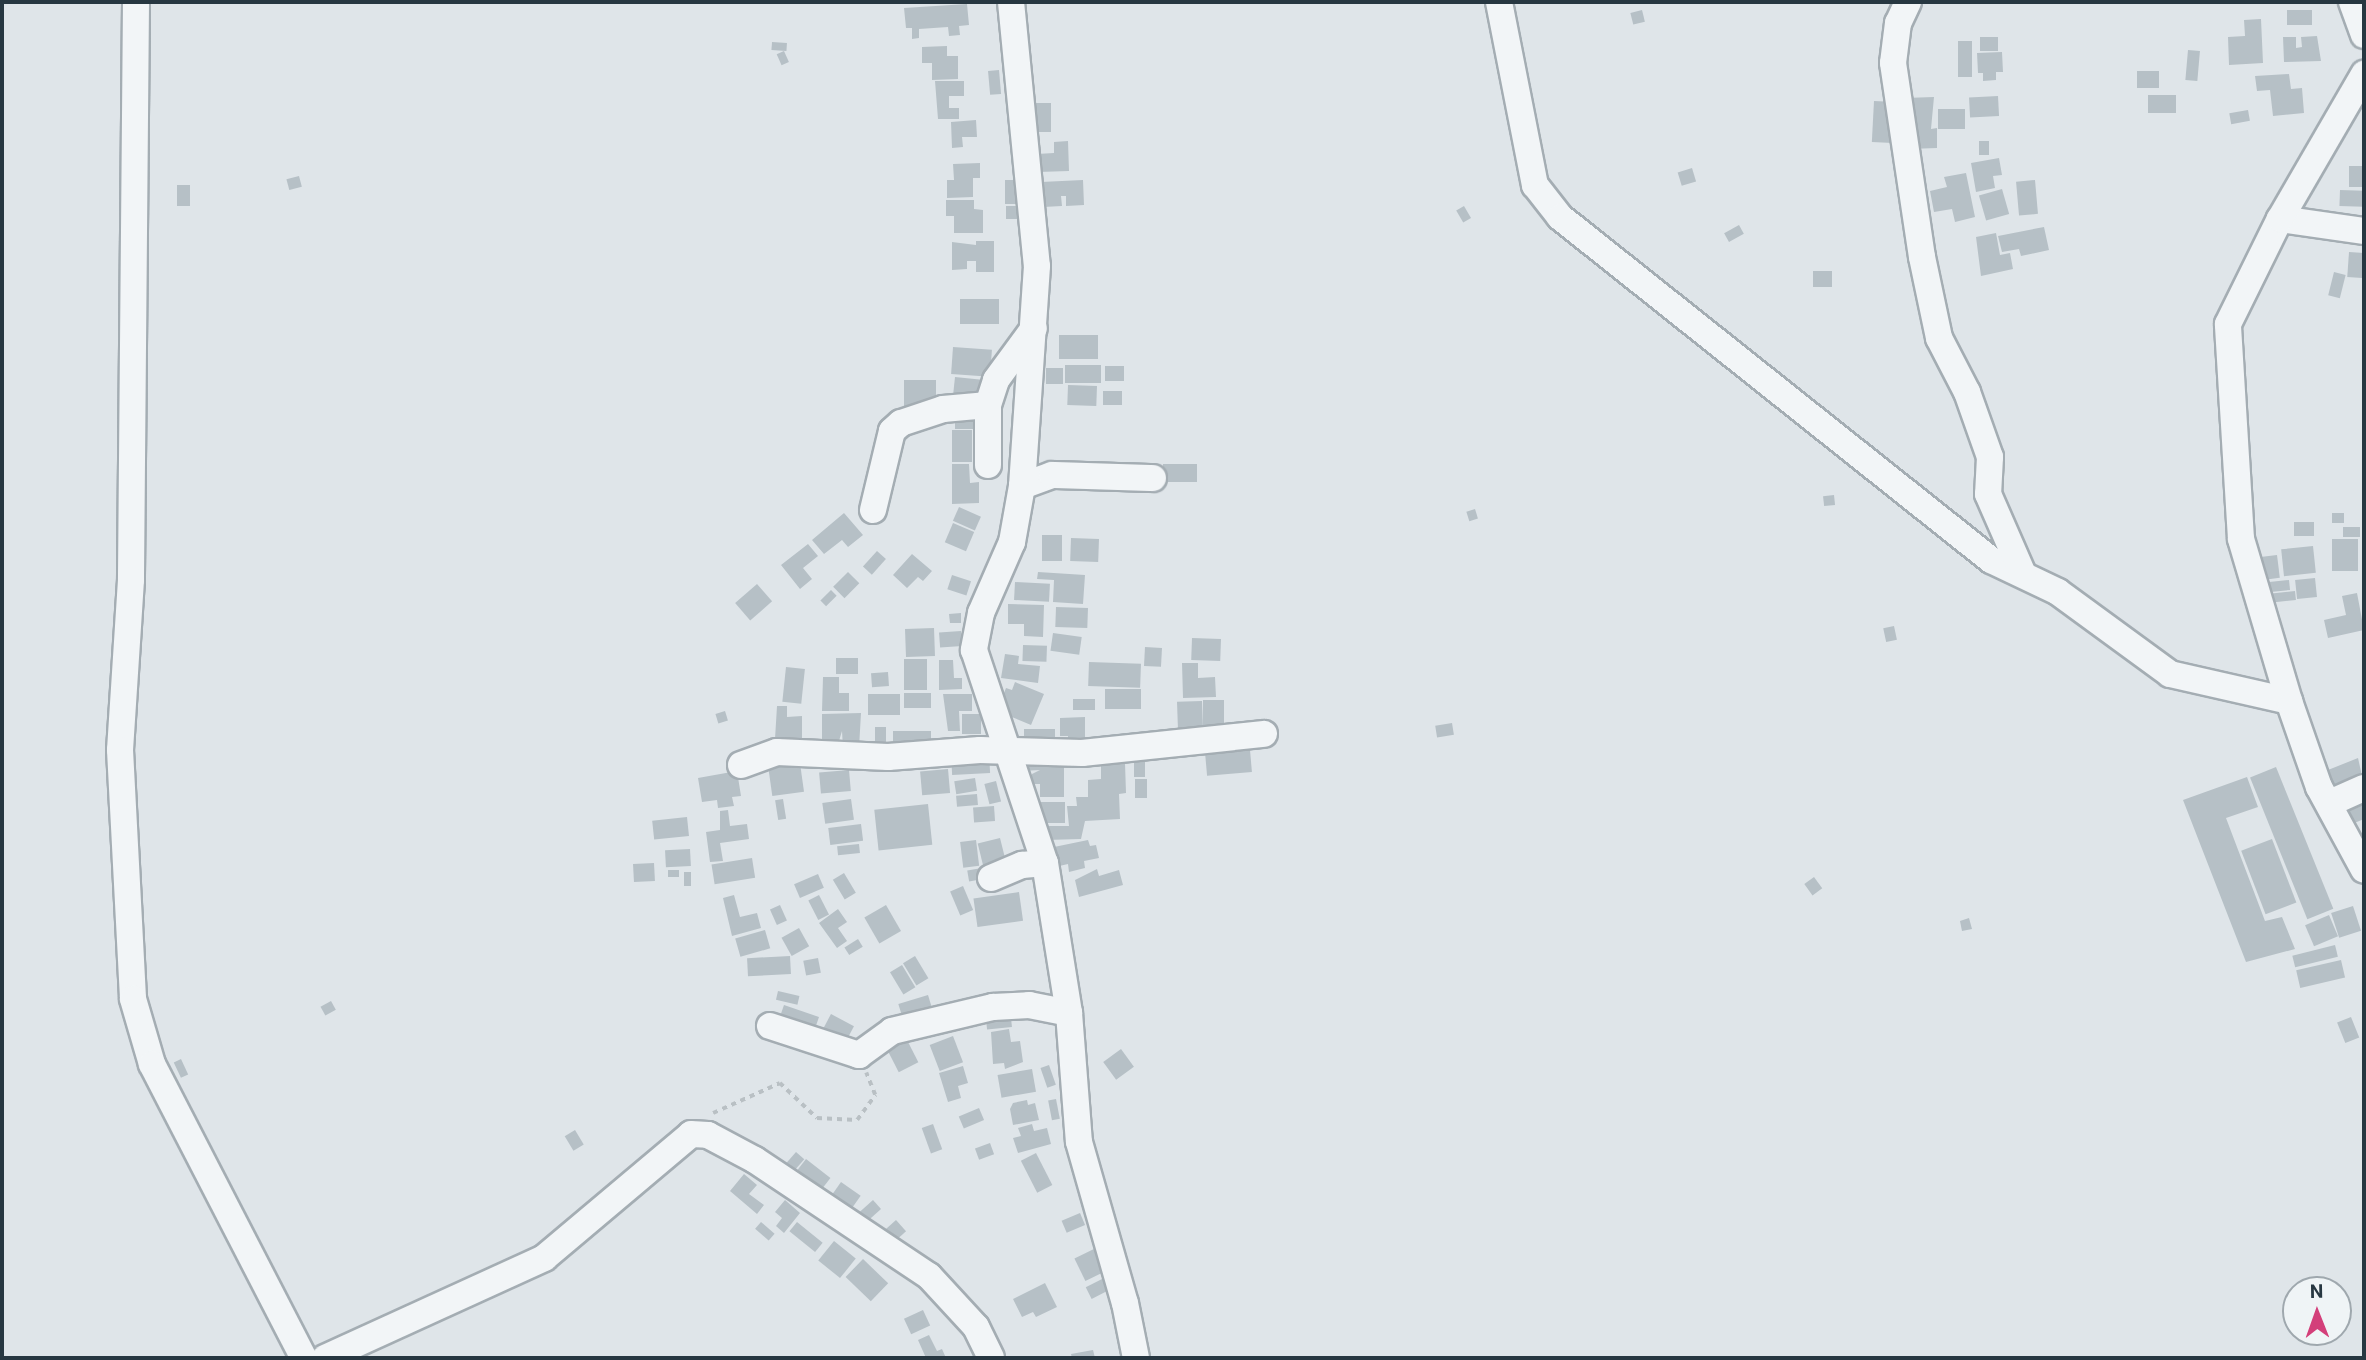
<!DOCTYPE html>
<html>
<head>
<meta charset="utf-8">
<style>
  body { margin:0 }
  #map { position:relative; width:2366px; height:1360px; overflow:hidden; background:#dfe5e9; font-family:Roboto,sans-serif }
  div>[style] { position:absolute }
  .building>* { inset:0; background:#b6c0c6; transform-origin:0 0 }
  .path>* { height:3.5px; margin-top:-1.75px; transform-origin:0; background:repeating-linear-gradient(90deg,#b9c0c4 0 5px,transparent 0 10px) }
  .roads { filter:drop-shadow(2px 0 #a4adb3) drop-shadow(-2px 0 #a4adb3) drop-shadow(0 2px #a4adb3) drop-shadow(0 -2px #a4adb3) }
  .minor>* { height:26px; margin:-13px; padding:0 13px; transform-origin:13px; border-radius:13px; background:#f2f5f7 }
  span { translate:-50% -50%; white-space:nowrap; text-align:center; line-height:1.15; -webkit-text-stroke:6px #eff4f6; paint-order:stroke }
  .frame { position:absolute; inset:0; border:4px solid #273741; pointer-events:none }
  .north { position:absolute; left:2282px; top:1276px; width:70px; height:70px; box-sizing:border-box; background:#eff4f6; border:2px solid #9fa8ae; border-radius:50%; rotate:359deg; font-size:19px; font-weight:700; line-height:28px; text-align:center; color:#273741 }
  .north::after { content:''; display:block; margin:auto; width:24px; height:32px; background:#d33f7a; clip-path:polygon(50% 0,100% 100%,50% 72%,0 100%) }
</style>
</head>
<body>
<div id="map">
  <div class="building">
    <div style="clip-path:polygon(967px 4px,969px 25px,959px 26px,960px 35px,949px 36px,948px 27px,919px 29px,919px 38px,912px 39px,912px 28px,906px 28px,904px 8px)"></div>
    <div style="left:1642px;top:10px;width:12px;height:12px;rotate:76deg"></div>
    <div style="left:2312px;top:10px;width:15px;height:25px;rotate:90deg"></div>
    <div style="clip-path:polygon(2261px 19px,2263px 63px,2229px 65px,2228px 37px,2245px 36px,2244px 20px)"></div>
    <div style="clip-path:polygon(2317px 36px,2321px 61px,2284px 62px,2283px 37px,2296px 37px,2296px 48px,2302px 47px,2301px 37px)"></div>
    <div style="left:1980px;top:37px;width:18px;height:14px"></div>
    <div style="left:1958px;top:41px;width:14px;height:36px"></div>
    <div style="left:772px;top:42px;width:15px;height:8px;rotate:4deg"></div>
    <div style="clip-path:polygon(947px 46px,947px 56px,958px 56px,958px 79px,932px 80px,932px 63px,922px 63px,922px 47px)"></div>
    <div style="left:2188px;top:50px;width:12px;height:30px;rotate:5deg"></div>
    <div style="left:784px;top:51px;width:12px;height:8px;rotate:66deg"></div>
    <div style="clip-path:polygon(2002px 52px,2003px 72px,1996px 72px,1996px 80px,1983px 81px,1983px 73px,1978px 73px,1977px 53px)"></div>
    <div style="left:999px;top:70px;width:24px;height:11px;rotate:85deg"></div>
    <div style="left:2137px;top:71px;width:22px;height:17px"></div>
    <div style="clip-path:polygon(2289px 74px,2291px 89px,2302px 88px,2304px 113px,2273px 116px,2270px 90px,2257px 91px,2255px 76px)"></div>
    <div style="clip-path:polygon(935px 81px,964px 81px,964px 96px,949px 96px,949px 108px,959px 108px,959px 119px,938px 119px)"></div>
    <div style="left:2176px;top:95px;width:18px;height:28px;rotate:90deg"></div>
    <div style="left:1998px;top:96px;width:20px;height:29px;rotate:87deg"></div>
    <div style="clip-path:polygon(1934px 97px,1931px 129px,1937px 128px,1937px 148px,1909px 149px,1905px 98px)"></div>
    <div style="left:1874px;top:101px;width:21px;height:41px;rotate:3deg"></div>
    <div style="left:1030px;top:103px;width:21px;height:29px"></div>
    <div style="left:1938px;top:109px;width:27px;height:20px"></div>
    <div style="left:2248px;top:110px;width:11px;height:19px;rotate:80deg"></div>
    <div style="clip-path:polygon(976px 120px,977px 137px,962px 137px,963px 147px,952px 148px,951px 122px)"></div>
    <div style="clip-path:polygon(1068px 141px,1069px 171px,1038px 172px,1037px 154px,1054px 153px,1054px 142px)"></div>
    <div style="left:1979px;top:141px;width:10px;height:14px"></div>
    <div style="clip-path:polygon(1999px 158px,2002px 175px,1993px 176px,1995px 188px,1976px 192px,1971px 163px)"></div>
    <div style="clip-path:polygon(980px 163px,980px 178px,973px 178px,973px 197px,947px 198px,947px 180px,954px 180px,953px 164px)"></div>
    <div style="left:2349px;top:166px;width:15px;height:21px"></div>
    <div style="left:1692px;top:168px;width:14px;height:15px;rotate:73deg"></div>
    <div style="clip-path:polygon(1966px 173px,1975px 217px,1955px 222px,1952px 209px,1934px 212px,1930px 191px,1947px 187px,1944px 177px)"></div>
    <div style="left:299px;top:176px;width:11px;height:13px;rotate:75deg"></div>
    <div style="left:1005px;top:180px;width:11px;height:24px"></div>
    <div style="clip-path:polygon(1083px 180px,1084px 205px,1066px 206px,1066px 196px,1061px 196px,1062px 206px,1043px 207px,1041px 182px)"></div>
    <div style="left:2035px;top:180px;width:34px;height:19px;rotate:85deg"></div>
    <div style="left:177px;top:185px;width:13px;height:21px"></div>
    <div style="left:2002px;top:189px;width:26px;height:24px;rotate:74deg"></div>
    <div style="left:2340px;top:190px;width:24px;height:16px;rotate:2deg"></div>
    <div style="clip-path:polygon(946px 200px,974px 200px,974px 209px,983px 210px,983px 233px,954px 233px,954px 216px,946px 216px)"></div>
    <div style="left:1006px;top:206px;width:11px;height:13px"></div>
    <div style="left:1464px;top:206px;width:14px;height:9px;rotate:60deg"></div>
    <div style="left:1739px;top:225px;width:10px;height:17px;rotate:61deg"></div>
    <div style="clip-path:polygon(2044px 227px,2049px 250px,2021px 256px,2019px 249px,2002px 252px,1998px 236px)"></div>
    <div style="clip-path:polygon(1996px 233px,2000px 255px,2010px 253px,2013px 269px,1981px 276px,1976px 237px)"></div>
    <div style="clip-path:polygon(976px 241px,994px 241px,994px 272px,976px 272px,976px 261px,967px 261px,967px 269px,952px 270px,952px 242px,976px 245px)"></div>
    <div style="left:2349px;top:252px;width:15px;height:25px;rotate:4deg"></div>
    <div style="left:1813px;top:271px;width:19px;height:16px"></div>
    <div style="left:2334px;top:272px;width:12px;height:24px;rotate:14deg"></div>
    <div style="left:999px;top:299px;width:25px;height:39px;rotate:90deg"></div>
    <div style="left:1059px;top:335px;width:39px;height:24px"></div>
    <div style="left:953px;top:347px;width:39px;height:27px;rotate:4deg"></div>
    <div style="left:1065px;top:365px;width:36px;height:18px"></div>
    <div style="left:1105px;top:366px;width:19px;height:15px"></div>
    <div style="left:1046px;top:368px;width:17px;height:16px"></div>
    <div style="left:955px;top:377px;width:27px;height:23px;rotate:6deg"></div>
    <div style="left:904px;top:380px;width:32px;height:30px"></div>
    <div style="left:1068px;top:385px;width:29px;height:20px;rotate:2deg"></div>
    <div style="left:1103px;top:391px;width:19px;height:14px"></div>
    <div style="left:979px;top:412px;width:17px;height:24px;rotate:90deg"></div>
    <div style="left:952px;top:430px;width:20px;height:32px"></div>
    <div style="clip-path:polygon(952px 464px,969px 464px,970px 483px,979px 482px,979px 503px,952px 504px)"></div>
    <div style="left:1197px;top:464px;width:18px;height:34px;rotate:90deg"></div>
    <div style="left:1834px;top:495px;width:10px;height:11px;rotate:84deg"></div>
    <div style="left:959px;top:507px;width:24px;height:15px;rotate:24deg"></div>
    <div style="left:1475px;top:509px;width:10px;height:9px;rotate:73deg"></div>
    <div style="clip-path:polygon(844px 513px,863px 535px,848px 547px,842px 540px,824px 554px,812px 540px)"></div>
    <div style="left:2332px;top:513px;width:12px;height:10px"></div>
    <div style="left:2294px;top:522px;width:20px;height:14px"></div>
    <div style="left:953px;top:523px;width:23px;height:21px;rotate:23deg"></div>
    <div style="left:2343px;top:527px;width:17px;height:10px"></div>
    <div style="left:1042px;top:535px;width:20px;height:26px"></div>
    <div style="left:1071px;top:538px;width:28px;height:23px;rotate:2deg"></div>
    <div style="left:2332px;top:539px;width:26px;height:32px"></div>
    <div style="clip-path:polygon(808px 544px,818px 556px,803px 568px,812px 579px,800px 589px,781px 565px)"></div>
    <div style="left:2313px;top:546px;width:27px;height:32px;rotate:84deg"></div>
    <div style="left:877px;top:551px;width:12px;height:21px;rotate:42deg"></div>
    <div style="clip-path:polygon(912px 554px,932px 571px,923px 581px,918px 577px,907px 588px,893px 575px)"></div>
    <div style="left:2277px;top:555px;width:23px;height:23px;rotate:83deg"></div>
    <div style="left:848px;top:572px;width:16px;height:21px;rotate:45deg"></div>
    <div style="clip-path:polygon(1038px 572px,1085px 575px,1083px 604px,1053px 602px,1054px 580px,1037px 579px)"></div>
    <div style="left:952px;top:575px;width:20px;height:15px;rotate:18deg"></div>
    <div style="left:2315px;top:578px;width:19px;height:20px;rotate:84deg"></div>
    <div style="left:2289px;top:580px;width:10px;height:27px;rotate:84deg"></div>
    <div style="left:1015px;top:582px;width:35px;height:18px;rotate:3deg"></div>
    <div style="left:757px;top:584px;width:23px;height:29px;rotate:49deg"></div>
    <div style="left:831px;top:590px;width:8px;height:15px;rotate:45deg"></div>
    <div style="left:2295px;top:591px;width:9px;height:33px;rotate:84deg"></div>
    <div style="clip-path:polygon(2357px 593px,2364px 630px,2328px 638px,2324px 620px,2346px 615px,2342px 596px)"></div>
    <div style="clip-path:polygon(1008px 604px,1044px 605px,1043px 637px,1024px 636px,1024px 624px,1008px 624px)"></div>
    <div style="left:1056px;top:607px;width:32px;height:20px;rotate:2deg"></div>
    <div style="clip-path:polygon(961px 613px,961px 623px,950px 623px,949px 614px)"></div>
    <div style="left:1894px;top:626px;width:14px;height:11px;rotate:78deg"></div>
    <div style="left:934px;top:628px;width:28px;height:29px;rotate:88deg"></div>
    <div style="left:961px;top:631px;width:15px;height:22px;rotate:86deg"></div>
    <div style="left:1053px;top:633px;width:29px;height:18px;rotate:8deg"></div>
    <div style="left:1192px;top:638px;width:29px;height:22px;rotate:2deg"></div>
    <div style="left:1023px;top:645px;width:24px;height:16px;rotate:2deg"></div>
    <div style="left:1145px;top:647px;width:17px;height:19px;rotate:3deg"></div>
    <div style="clip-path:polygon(1005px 654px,1019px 656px,1018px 664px,1040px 666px,1038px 683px,1001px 678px)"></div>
    <div style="left:836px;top:658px;width:22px;height:16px"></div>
    <div style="left:904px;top:659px;width:23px;height:31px"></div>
    <div style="clip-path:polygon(939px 660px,953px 660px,954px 678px,962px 678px,962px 689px,939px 690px)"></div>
    <div style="left:1089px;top:662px;width:52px;height:24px;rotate:2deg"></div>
    <div style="clip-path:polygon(1182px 663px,1198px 663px,1198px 678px,1215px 677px,1216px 697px,1183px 698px)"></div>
    <div style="left:786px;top:667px;width:19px;height:35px;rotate:6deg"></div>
    <div style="left:888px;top:672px;width:14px;height:17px;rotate:86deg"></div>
    <div style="clip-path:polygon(823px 677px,839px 677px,839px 693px,849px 693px,849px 711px,822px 711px)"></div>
    <div style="clip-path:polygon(1015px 682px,1044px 694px,1031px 725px,1002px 713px,1000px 703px,1006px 688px,1012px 690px)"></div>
    <div style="left:1105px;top:689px;width:36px;height:20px"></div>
    <div style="left:904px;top:693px;width:27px;height:15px"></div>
    <div style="left:868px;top:694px;width:32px;height:21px"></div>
    <div style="clip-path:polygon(943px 694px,972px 694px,972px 711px,959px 711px,960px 731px,948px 731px)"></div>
    <div style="left:1073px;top:699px;width:22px;height:11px"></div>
    <div style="left:1203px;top:700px;width:21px;height:30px"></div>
    <div style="left:1202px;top:701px;width:30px;height:25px;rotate:88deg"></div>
    <div style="clip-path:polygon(777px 706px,787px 706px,787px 717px,802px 716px,802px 743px,779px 743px,775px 739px)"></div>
    <div style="left:725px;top:711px;width:10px;height:10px;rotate:73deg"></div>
    <div style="clip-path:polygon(861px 713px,859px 748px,843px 749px,842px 731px,839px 741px,822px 741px,822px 714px)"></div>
    <div style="left:981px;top:714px;width:20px;height:19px;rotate:90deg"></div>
    <div style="clip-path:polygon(1085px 717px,1085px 750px,1068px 750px,1068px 736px,1060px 736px,1060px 718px)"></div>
    <div style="left:1452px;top:723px;width:12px;height:17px;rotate:81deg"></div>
    <div style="left:875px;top:727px;width:11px;height:24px"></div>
    <div style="left:1055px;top:729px;width:21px;height:31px;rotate:90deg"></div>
    <div style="left:893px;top:731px;width:38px;height:21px"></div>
    <div style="left:1250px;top:750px;width:22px;height:45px;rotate:85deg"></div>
    <div style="left:989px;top:752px;width:21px;height:38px;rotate:87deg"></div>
    <div style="clip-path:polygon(1064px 755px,1064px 797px,1040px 797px,1040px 784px,1032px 784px,1032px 774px,1040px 770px,1021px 771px,1021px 756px)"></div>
    <div style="left:799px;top:756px;width:36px;height:32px;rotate:82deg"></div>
    <div style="left:1134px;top:757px;width:11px;height:20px"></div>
    <div style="clip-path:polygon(2358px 758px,2364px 785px,2338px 795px,2328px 770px)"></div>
    <div style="clip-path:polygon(1125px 763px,1126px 793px,1119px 794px,1120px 819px,1085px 821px,1081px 839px,1045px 840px,1044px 826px,1069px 826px,1067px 806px,1077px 806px,1076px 797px,1088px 797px,1088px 780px,1101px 779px,1101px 764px)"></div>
    <div style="left:2276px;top:767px;width:153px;height:28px;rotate:68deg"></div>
    <div style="left:948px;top:769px;width:24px;height:28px;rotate:85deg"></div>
    <div style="left:849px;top:770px;width:21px;height:30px;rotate:85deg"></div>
    <div style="clip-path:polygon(737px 771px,741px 796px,732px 797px,734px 806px,718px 808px,717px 800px,702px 802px,698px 778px)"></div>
    <div style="clip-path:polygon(2247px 777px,2258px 807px,2226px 818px,2265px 921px,2282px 917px,2295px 949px,2246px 962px,2183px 800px)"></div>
    <div style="left:975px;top:778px;width:13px;height:21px;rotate:81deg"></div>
    <div style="left:1135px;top:779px;width:12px;height:19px"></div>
    <div style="left:996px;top:781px;width:21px;height:12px;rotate:76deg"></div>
    <div style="left:977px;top:794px;width:11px;height:21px;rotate:85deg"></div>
    <div style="clip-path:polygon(2364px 794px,2364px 819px,2352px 824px,2344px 802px)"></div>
    <div style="left:783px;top:799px;width:20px;height:8px;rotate:81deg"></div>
    <div style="left:851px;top:799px;width:21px;height:29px;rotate:82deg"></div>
    <div style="left:1040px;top:802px;width:25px;height:21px"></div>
    <div style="left:928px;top:804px;width:41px;height:54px;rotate:84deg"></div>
    <div style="left:994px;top:806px;width:15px;height:21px;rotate:86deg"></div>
    <div style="clip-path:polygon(728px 810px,730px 826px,747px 824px,749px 839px,720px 843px,723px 861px,710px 862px,706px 832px,720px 830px,720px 811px)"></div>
    <div style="left:687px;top:817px;width:19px;height:35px;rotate:84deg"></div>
    <div style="left:861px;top:824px;width:17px;height:33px;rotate:83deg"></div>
    <div style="left:1000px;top:838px;width:29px;height:23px;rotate:76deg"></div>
    <div style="left:2272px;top:839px;width:68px;height:33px;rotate:69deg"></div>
    <div style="left:976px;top:840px;width:26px;height:16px;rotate:83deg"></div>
    <div style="clip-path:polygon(1088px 840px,1090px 846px,1096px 845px,1099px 858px,1084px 861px,1085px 868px,1069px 872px,1068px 864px,1055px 867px,1054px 847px)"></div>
    <div style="left:859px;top:844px;width:9px;height:22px;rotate:84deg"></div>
    <div style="left:690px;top:849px;width:17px;height:25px;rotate:87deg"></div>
    <div style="left:752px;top:858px;width:20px;height:41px;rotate:81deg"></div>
    <div style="left:654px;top:863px;width:18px;height:21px;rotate:87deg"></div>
    <div style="left:982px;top:868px;width:11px;height:15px;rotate:80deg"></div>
    <div style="clip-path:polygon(1097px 869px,1099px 876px,1119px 870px,1123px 885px,1079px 897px,1075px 880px)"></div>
    <div style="left:668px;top:870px;width:11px;height:7px"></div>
    <div style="left:684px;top:872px;width:7px;height:14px"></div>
    <div style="left:844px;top:873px;width:23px;height:13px;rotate:59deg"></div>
    <div style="left:818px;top:874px;width:15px;height:26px;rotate:67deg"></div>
    <div style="left:1814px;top:877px;width:14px;height:12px;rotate:54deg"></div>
    <div style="left:963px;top:886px;width:26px;height:14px;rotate:67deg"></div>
    <div style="left:1019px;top:892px;width:29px;height:46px;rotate:82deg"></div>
    <div style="clip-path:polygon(734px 895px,740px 917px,757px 913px,761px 928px,732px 936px,723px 898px)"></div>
    <div style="left:819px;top:895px;width:22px;height:12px;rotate:63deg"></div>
    <div style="left:780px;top:905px;width:17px;height:11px;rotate:66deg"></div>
    <div style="left:886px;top:905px;width:30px;height:25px;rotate:60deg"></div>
    <div style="left:2353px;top:906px;width:26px;height:23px;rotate:72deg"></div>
    <div style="clip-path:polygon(838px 909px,847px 922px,838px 928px,847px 941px,837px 948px,819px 923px)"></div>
    <div style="left:2329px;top:915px;width:23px;height:26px;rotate:67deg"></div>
    <div style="clip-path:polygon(1969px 918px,1972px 929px,1962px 931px,1960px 921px)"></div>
    <div style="left:799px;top:928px;width:21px;height:20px;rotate:61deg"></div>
    <div style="left:765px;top:930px;width:19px;height:31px;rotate:74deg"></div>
    <div style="left:858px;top:939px;width:9px;height:16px;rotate:58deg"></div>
    <div style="left:2335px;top:945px;width:12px;height:44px;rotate:76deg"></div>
    <div style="left:790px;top:956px;width:18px;height:43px;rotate:87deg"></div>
    <div style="left:915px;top:956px;width:26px;height:14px;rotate:59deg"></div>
    <div style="left:818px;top:958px;width:15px;height:15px;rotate:79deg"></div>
    <div style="left:2341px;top:960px;width:18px;height:46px;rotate:77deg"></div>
    <div style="left:902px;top:965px;width:26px;height:14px;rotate:59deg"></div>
    <div style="left:778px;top:991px;width:22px;height:9px;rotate:13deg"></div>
    <div style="left:928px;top:995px;width:17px;height:31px;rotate:73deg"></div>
    <div style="left:331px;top:1001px;width:10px;height:12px;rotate:61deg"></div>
    <div style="left:784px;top:1005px;width:37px;height:20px;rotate:19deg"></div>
    <div style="left:831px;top:1014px;width:26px;height:24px;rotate:28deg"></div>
    <div style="left:2351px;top:1017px;width:22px;height:15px;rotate:68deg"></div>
    <div style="left:1011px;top:1018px;width:9px;height:25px;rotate:84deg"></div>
    <div style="clip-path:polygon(1009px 1029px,1011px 1042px,1020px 1041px,1023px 1062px,1005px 1069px,1004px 1063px,993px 1064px,991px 1032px)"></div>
    <div style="left:953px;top:1036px;width:28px;height:25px;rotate:69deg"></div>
    <div style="left:907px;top:1040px;width:25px;height:22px;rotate:63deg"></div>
    <div style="left:1121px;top:1049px;width:22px;height:22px;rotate:54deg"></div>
    <div style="left:181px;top:1059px;width:17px;height:8px;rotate:65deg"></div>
    <div style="left:1049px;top:1065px;width:21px;height:9px;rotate:71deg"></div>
    <div style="clip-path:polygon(963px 1066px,968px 1083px,958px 1086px,961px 1098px,948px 1102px,939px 1073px)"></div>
    <div style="left:1032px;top:1069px;width:23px;height:35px;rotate:80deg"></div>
    <div style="left:1056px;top:1099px;width:20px;height:8px;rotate:79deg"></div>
    <div style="clip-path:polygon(1027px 1100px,1028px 1105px,1035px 1103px,1039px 1120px,1013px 1125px,1010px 1109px,1013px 1103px)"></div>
    <div style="left:979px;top:1108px;width:13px;height:22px;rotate:67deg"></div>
    <div style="left:933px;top:1124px;width:27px;height:12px;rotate:70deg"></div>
    <div style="clip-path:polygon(1032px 1124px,1034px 1131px,1047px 1128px,1051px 1144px,1018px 1153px,1013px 1138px,1021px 1136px,1018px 1128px)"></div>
    <div style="left:575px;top:1130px;width:17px;height:12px;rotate:59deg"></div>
    <div style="left:990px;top:1143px;width:12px;height:16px;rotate:70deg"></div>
    <div style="left:796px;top:1152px;width:11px;height:23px;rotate:41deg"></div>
    <div style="left:1036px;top:1153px;width:36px;height:17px;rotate:63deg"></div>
    <div style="left:806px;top:1159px;width:31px;height:24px;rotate:38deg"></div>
    <div style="clip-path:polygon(744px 1174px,757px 1185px,749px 1194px,764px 1205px,757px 1214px,730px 1191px)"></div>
    <div style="left:841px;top:1182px;width:24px;height:19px;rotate:35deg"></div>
    <div style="clip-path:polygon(785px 1200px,800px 1213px,784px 1233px,776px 1226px,782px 1218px,775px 1212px)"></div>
    <div style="left:873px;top:1200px;width:12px;height:18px;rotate:48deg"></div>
    <div style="left:1080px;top:1213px;width:13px;height:20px;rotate:67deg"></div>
    <div style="left:896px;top:1220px;width:15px;height:18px;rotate:48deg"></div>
    <div style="left:761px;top:1222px;width:18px;height:9px;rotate:41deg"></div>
    <div style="left:797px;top:1222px;width:33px;height:12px;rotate:39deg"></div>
    <div style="left:834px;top:1241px;width:28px;height:25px;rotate:39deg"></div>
    <div style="left:1096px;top:1248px;width:25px;height:24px;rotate:64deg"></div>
    <div style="left:863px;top:1259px;width:35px;height:25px;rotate:44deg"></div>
    <div style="left:1108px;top:1276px;width:13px;height:25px;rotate:63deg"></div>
    <div style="clip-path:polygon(1045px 1283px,1057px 1307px,1036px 1317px,1033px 1312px,1022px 1317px,1013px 1299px)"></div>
    <div style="left:923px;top:1310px;width:17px;height:21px;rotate:65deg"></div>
    <div style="clip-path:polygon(929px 1335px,937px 1351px,942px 1349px,946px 1358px,926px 1358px,918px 1340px)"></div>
    <div style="clip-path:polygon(1093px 1350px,1095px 1358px,1072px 1358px,1071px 1354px)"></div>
  </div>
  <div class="path">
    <div style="left:713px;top:1113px;width:73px;rotate:-24.1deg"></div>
    <div style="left:780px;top:1083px;width:51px;rotate:43.4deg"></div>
    <div style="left:817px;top:1118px;width:40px;rotate:2.9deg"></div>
    <div style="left:857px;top:1120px;width:31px;rotate:-54deg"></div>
    <div style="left:875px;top:1095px;width:24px;rotate:-112deg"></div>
  </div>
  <div class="roads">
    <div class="minor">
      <div style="left:136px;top:2px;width:578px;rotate:90.5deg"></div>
      <div style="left:131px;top:580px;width:170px;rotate:93.7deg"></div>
      <div style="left:120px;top:750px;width:249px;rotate:87deg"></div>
      <div style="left:133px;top:999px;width:68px;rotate:73.7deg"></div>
      <div style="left:152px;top:1064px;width:331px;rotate:62.7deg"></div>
      <div style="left:1011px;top:2px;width:265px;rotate:84.4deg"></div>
      <div style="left:1037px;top:266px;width:221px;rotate:93.9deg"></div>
      <div style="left:1022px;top:486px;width:57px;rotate:100.1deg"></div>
      <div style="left:1012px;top:542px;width:77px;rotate:113.6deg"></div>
      <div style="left:981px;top:613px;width:38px;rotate:101deg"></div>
      <div style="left:974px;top:650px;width:225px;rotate:71.6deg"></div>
      <div style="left:1045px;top:863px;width:152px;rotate:80.9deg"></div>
      <div style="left:1069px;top:1013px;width:129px;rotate:85.6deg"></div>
      <div style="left:1079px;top:1142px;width:167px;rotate:74.1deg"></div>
      <div style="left:1125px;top:1303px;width:56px;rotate:78.7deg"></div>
      <div style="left:1499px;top:2px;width:187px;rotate:78.9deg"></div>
      <div style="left:1535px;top:185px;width:41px;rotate:52deg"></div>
      <div style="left:1560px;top:217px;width:551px;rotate:38.51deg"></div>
      <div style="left:1991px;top:560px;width:74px;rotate:25.5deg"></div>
      <div style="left:2058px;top:592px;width:139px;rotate:36.2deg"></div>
      <div style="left:2170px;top:674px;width:122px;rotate:12.8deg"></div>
      <div style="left:2289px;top:701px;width:91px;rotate:70.8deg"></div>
      <div style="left:2319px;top:787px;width:94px;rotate:61.5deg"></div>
      <div style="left:1908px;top:2px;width:23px;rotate:115deg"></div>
      <div style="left:1898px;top:23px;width:40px;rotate:97.1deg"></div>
      <div style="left:1893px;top:63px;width:196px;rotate:81.5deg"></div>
      <div style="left:1922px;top:257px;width:83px;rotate:78.1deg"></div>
      <div style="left:1939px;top:338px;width:61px;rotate:62.6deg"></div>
      <div style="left:1967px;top:392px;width:69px;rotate:70.5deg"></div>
      <div style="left:1990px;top:457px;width:37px;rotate:93deg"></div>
      <div style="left:1988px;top:494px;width:87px;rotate:66.4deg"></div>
      <div style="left:2352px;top:2px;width:35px;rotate:70deg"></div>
      <div style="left:2280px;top:219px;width:85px;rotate:8.1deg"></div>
      <div style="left:988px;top:465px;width:60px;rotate:-90deg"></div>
      <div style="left:988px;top:405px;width:26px;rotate:-72deg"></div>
      <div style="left:996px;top:380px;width:64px;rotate:-53.8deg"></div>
      <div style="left:1022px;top:486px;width:32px;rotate:-20deg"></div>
      <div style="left:1052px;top:475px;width:101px;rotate:1.7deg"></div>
      <div style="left:873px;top:510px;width:81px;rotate:-76.5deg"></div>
      <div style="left:892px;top:431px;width:12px;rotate:-42deg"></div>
      <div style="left:901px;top:423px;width:44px;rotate:-18.4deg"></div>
      <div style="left:943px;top:409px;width:45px;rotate:-5.1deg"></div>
      <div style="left:2289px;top:701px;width:169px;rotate:-106.5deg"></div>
      <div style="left:2241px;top:539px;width:215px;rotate:-93.5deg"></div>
      <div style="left:2228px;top:324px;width:117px;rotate:-63.7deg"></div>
      <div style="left:2280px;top:219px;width:168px;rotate:-59.9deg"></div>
      <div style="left:741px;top:765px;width:38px;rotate:-20deg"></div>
      <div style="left:777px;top:752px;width:111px;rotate:2.6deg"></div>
      <div style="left:888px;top:757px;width:92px;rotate:-4.4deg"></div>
      <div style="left:980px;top:750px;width:102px;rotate:1.7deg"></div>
      <div style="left:1082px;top:753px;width:183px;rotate:-6deg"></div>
      <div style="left:2330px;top:803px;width:37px;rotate:-24deg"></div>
      <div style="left:991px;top:878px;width:34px;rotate:-23deg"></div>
      <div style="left:1022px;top:865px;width:23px;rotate:-5deg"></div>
      <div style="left:770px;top:1026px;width:94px;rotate:18deg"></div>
      <div style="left:859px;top:1055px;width:41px;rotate:-36deg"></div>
      <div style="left:892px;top:1031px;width:104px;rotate:-13.4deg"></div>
      <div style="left:993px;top:1007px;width:36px;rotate:-3deg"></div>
      <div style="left:1029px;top:1005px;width:41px;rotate:11.3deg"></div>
      <div style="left:325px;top:1358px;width:241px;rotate:-24.5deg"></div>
      <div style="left:544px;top:1258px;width:192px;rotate:-40.1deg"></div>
      <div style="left:691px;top:1134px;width:17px;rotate:3deg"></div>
      <div style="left:708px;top:1135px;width:53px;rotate:28deg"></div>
      <div style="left:755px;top:1160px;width:209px;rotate:33.7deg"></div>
      <div style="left:929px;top:1276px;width:69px;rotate:47.3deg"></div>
      <div style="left:976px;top:1327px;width:34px;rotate:64deg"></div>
    </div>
  </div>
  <div class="frame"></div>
  <div class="north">N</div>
</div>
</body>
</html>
